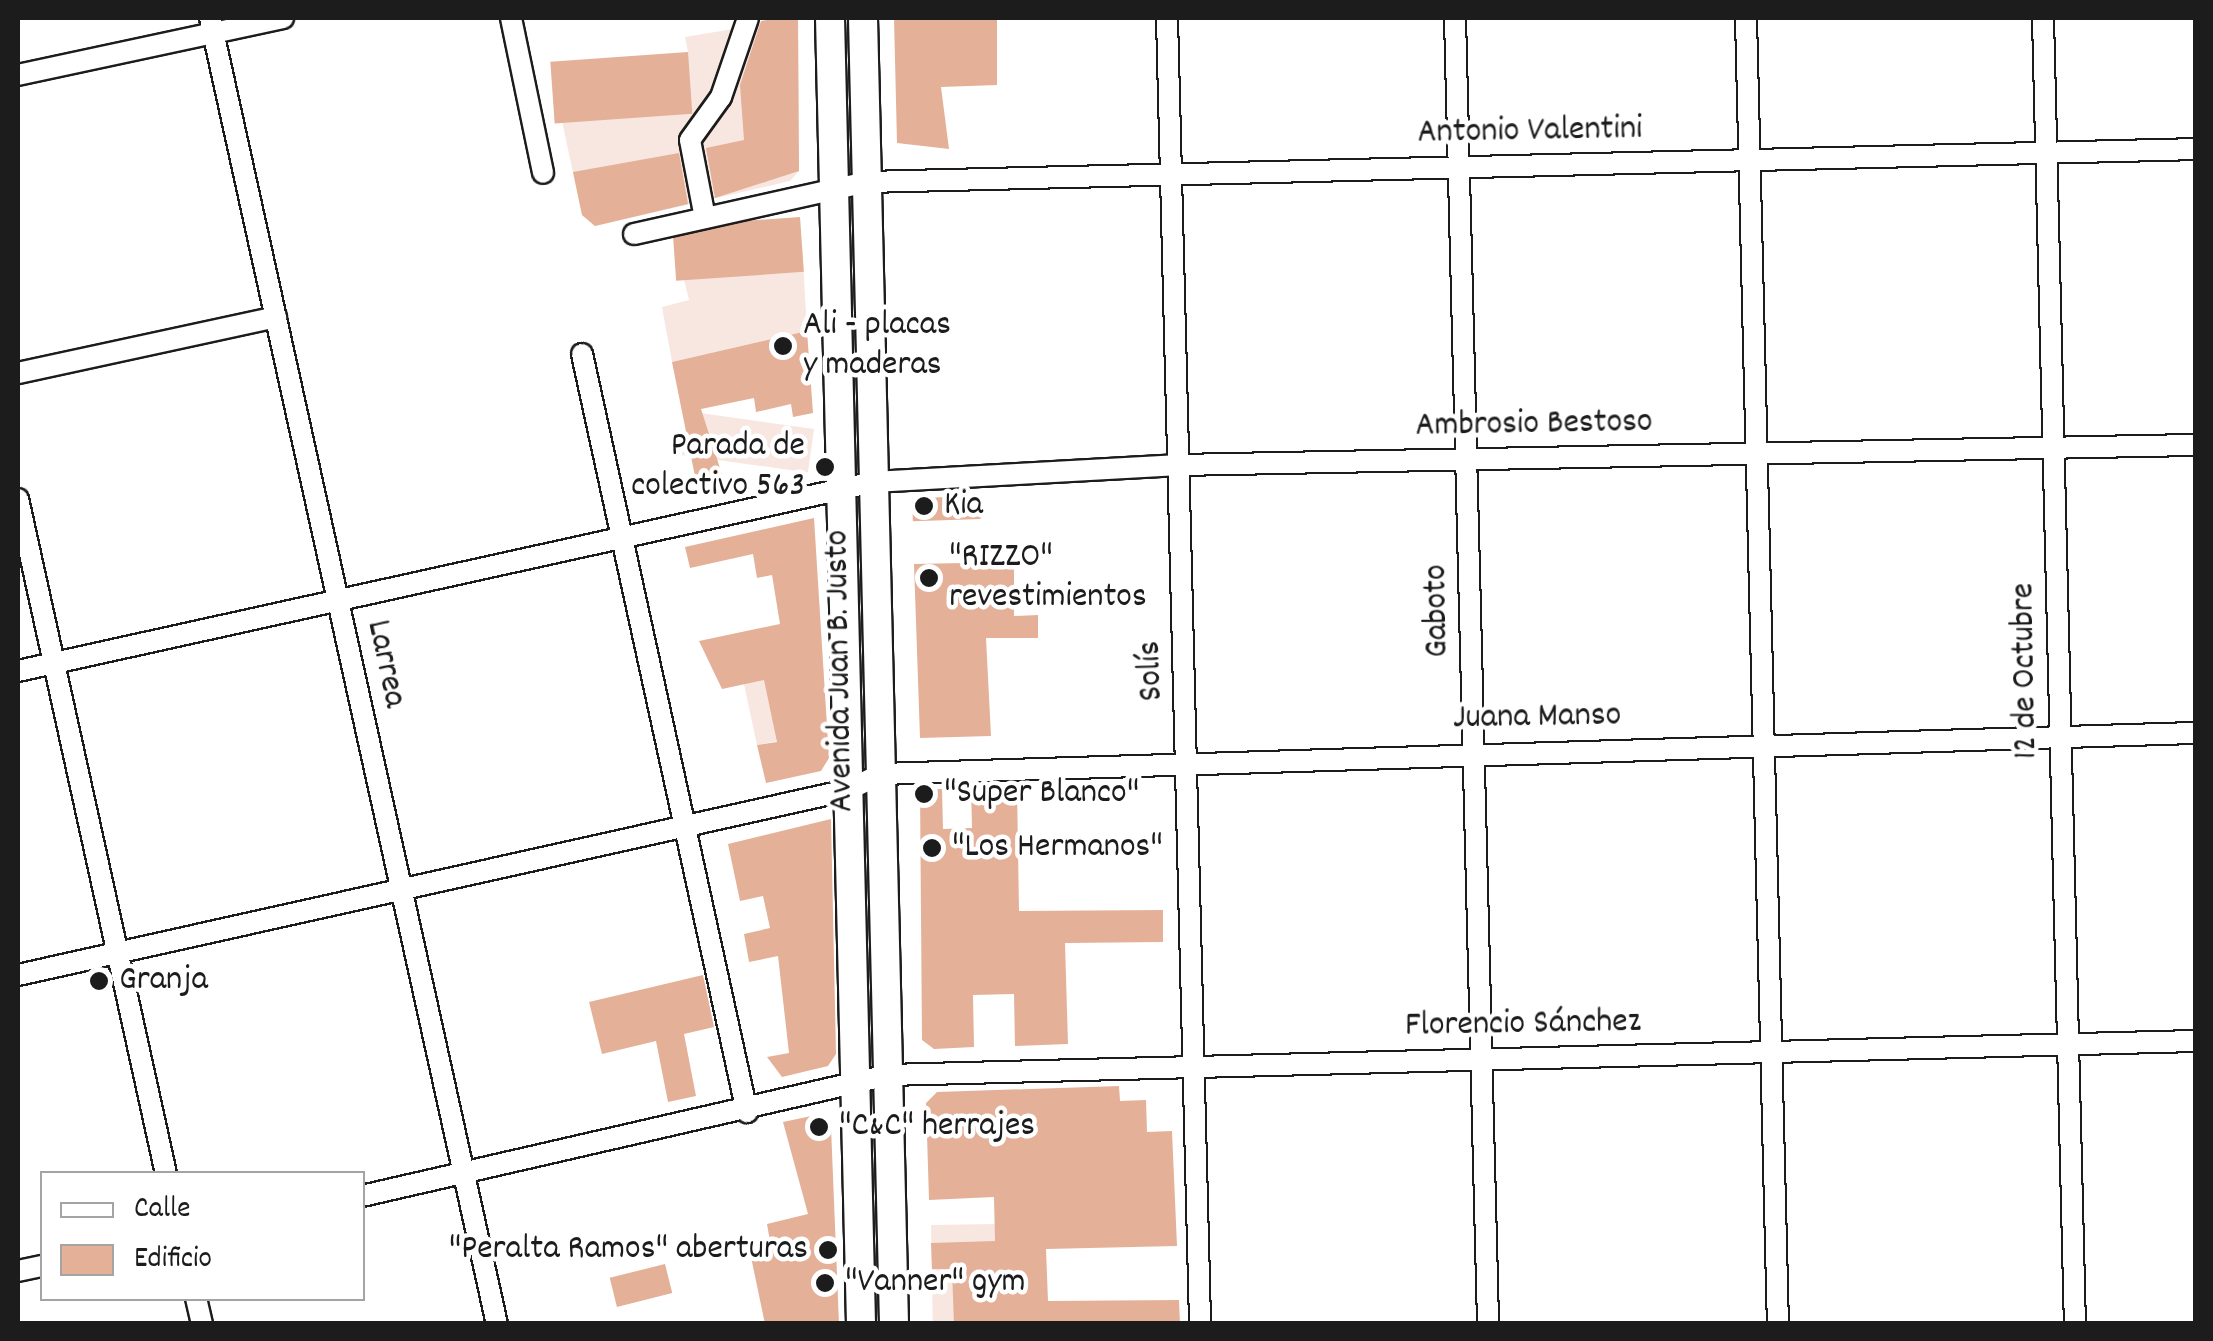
<!DOCTYPE html>
<html>
<head>
<meta charset="utf-8">
<style>
  body { margin:0 }
  #map { position:relative; width:2213px; height:1341px; overflow:hidden; background:#fff; font-family:Dekko,sans-serif }
  div>[style] { position:absolute }
  .built>* { inset:0; background:#f7e7e0; transform-origin:0 0 }
  .building>* { inset:0; background:#e4b098; transform-origin:0 0 }
  .roads { filter:drop-shadow(2px 0 #1c1c1c) drop-shadow(-2px 0 #1c1c1c) drop-shadow(0 2px #1c1c1c) drop-shadow(0 -2px #1c1c1c) }
  .minor>* { height:20px; margin:-10px; padding:0 10px; transform-origin:10px; border-radius:10px; background:#fff }
  .major>* { height:28px; margin:-14px; padding:0 14px; transform-origin:14px; border-radius:14px; background:#fff }
  .dots>* { width:28px; height:28px; translate:-50% -50%; box-sizing:border-box; border:5px solid #fff; border-radius:50% }
  span { translate:-50% -50%; white-space:nowrap; text-align:center; line-height:1.15; -webkit-text-stroke:9px #fff; paint-order:stroke }
  .street-label { font-size:35px; color:#1c1c1c }
  .poi-label { font-size:35px; color:#1c1c1c }
  .left { translate:0 -50%; text-align:left }
  .right { translate:-100% -50%; text-align:right }
  .frame { position:absolute; inset:0; border:20px solid #1c1c1c; pointer-events:none }
  .legend { position:absolute; left:40px; top:1171px; width:325px; height:130px; box-sizing:border-box; background:#fff; border:2px solid #a4a4a4; margin:0; padding:12px 18px; list-style:none; font-size:30px; color:#1c1c1c }
  .legend li { display:flex; align-items:center; gap:20px; height:50px }
  .legend b { width:50px; border:2px solid #a4a4a4 }
</style>
</head>
<body>
<div id="map">
  <div class="built">
    <div style="clip-path:polygon(798px 18px,799px 171px,790px 181px,595px 226px,582px 215px,553px 79px,688px 52px,685px 37px)"></div>
    <div style="clip-path:polygon(802px 243px,807px 331px,672px 362px,662px 307px,689px 300px,676px 248px)"></div>
    <div style="left:814px;top:429px;width:44px;height:127px;rotate:98deg"></div>
    <div style="clip-path:polygon(823px 666px,827px 731px,757px 745px,744px 684px)"></div>
    <div style="left:995px;top:1224px;width:99px;height:64px;rotate:89deg"></div>
  </div>
  <div class="building">
    <div style="clip-path:polygon(780px 18px,798px 18px,799px 171px,715px 198px,706px 148px,744px 140px,740px 85px,761px 21px)"></div>
    <div style="clip-path:polygon(894px 18px,997px 18px,997px 85px,941px 87px,949px 149px,897px 143px)"></div>
    <div style="left:688px;top:52px;width:62px;height:138px;rotate:86deg"></div>
    <div style="clip-path:polygon(679px 153px,688px 204px,595px 226px,582px 215px,573px 172px)"></div>
    <div style="left:800px;top:217px;width:55px;height:128px;rotate:86deg"></div>
    <div style="clip-path:polygon(807px 331px,813px 413px,793px 417px,791px 404px,756px 412px,754px 398px,701px 409px,727px 490px,699px 496px,672px 362px)"></div>
    <div style="left:980px;top:496px;width:23px;height:68px;rotate:88deg"></div>
    <div style="clip-path:polygon(814px 518px,829px 758px,821px 771px,766px 783px,757px 745px,777px 742px,764px 680px,722px 689px,699px 641px,780px 624px,772px 575px,757px 578px,753px 554px,690px 568px,685px 547px)"></div>
    <div style="clip-path:polygon(1014px 562px,1014px 616px,1038px 615px,1038px 638px,986px 638px,991px 736px,920px 738px,914px 564px)"></div>
    <div style="clip-path:polygon(1017px 786px,1019px 911px,1163px 910px,1163px 942px,1065px 943px,1068px 1044px,1015px 1046px,1014px 994px,973px 995px,974px 1047px,934px 1049px,922px 1040px,920px 789px,942px 789px,943px 829px,972px 828px,971px 787px)"></div>
    <div style="clip-path:polygon(831px 819px,836px 1054px,828px 1066px,782px 1077px,767px 1057px,789px 1053px,778px 956px,749px 962px,744px 934px,770px 928px,763px 896px,740px 901px,728px 844px)"></div>
    <div style="clip-path:polygon(703px 975px,714px 1027px,684px 1034px,696px 1096px,668px 1102px,656px 1041px,602px 1054px,589px 1002px)"></div>
    <div style="clip-path:polygon(1119px 1086px,1120px 1101px,1146px 1100px,1147px 1132px,1172px 1131px,1177px 1246px,1046px 1249px,1048px 1301px,1179px 1300px,1180px 1324px,954px 1324px,952px 1269px,932px 1269px,931px 1243px,995px 1241px,994px 1197px,929px 1200px,926px 1103px,937px 1092px)"></div>
    <div style="clip-path:polygon(816px 1115px,831px 1127px,839px 1324px,765px 1324px,751px 1257px,772px 1253px,767px 1224px,808px 1214px,783px 1122px)"></div>
    <div style="left:665px;top:1264px;width:30px;height:57px;rotate:76deg"></div>
  </div>
  <div class="roads">
    <div class="minor">
      <div style="left:210px;top:18px;width:1337px;rotate:77.61deg"></div>
      <div style="left:511px;top:18px;width:158px;rotate:78.3deg"></div>
      <div style="left:1167px;top:18px;width:1306px;rotate:88.55deg"></div>
      <div style="left:1455px;top:18px;width:1306px;rotate:88.55deg"></div>
      <div style="left:1746px;top:18px;width:1306px;rotate:88.6deg"></div>
      <div style="left:2043px;top:18px;width:1306px;rotate:88.6deg"></div>
      <div style="left:18px;top:75px;width:271px;rotate:-12.1deg"></div>
      <div style="left:705px;top:218px;width:79px;rotate:-100.9deg"></div>
      <div style="left:690px;top:140px;width:53px;rotate:-54.2deg"></div>
      <div style="left:721px;top:97px;width:83px;rotate:-71.1deg"></div>
      <div style="left:634px;top:234px;width:239px;rotate:-12.6deg"></div>
      <div style="left:867px;top:182px;width:1329px;rotate:-1.42deg"></div>
      <div style="left:582px;top:354px;width:776px;rotate:77.72deg"></div>
      <div style="left:18px;top:373px;width:264px;rotate:-12.2deg"></div>
      <div style="left:18px;top:499px;width:691px;rotate:77.63deg"></div>
      <div style="left:18px;top:671px;width:877px;rotate:-12.45deg"></div>
      <div style="left:874px;top:482px;width:305px;rotate:-3.2deg"></div>
      <div style="left:1179px;top:465px;width:1017px;rotate:-1.13deg"></div>
      <div style="left:18px;top:975px;width:850px;rotate:-12.57deg"></div>
      <div style="left:848px;top:790px;width:37px;rotate:-26deg"></div>
      <div style="left:881px;top:774px;width:1316px;rotate:-1.79deg"></div>
      <div style="left:362px;top:1196px;width:540px;rotate:-12.95deg"></div>
      <div style="left:888px;top:1075px;width:1308px;rotate:-1.49deg"></div>
      <div style="left:18px;top:1271px;width:25px;rotate:-12deg"></div>
      <div style="left:196px;top:1298px;width:27px;rotate:77deg"></div>
    </div>
    <div class="major">
      <div style="left:830px;top:18px;width:1306px;rotate:88.64deg"></div>
      <div style="left:863px;top:18px;width:1306px;rotate:88.64deg"></div>
    </div>
  </div>
  <div class="dots">
    <div style="left:783px;top:346px;background:#1c1c1c"></div>
    <div style="left:825px;top:467px;background:#1c1c1c"></div>
    <div style="left:924px;top:506px;background:#1c1c1c"></div>
    <div style="left:929px;top:578px;background:#1c1c1c"></div>
    <div style="left:924px;top:794px;background:#1c1c1c"></div>
    <div style="left:932px;top:848px;background:#1c1c1c"></div>
    <div style="left:99px;top:981px;background:#1c1c1c"></div>
    <div style="left:819px;top:1127px;background:#1c1c1c"></div>
    <div style="left:828px;top:1250px;background:#1c1c1c"></div>
    <div style="left:825px;top:1283px;background:#1c1c1c"></div>
  </div>
  <div class="street-label">
    <span style="left:1530px;top:132px;rotate:-1deg">Antonio Valentini</span>
    <span style="left:1534px;top:425px;rotate:-1deg">Ambrosio Bestoso</span>
    <span style="left:1438px;top:611px;rotate:-91deg">Gaboto</span>
    <span style="left:385px;top:664px;rotate:78deg">Larrea</span>
    <span style="left:841px;top:671px;rotate:-91deg">Avenida Juan B. Justo</span>
    <span style="left:1152px;top:671px;rotate:-92deg">Solís</span>
    <span style="left:2026px;top:671px;rotate:-91deg">12 de Octubre</span>
    <span style="left:1537px;top:718px;rotate:-1deg">Juana Manso</span>
    <span style="left:1523px;top:1025px;rotate:-1deg">Florencio Sánchez</span>
  </div>
  <div class="poi-label">
    <span class="left" style="left:803px;top:346px">Ali - placas<br>y maderas</span>
    <span class="right" style="left:805px;top:467px">Parada de<br>colectivo 563</span>
    <span class="left" style="left:944px;top:506px">Kia</span>
    <span class="left" style="left:949px;top:578px">"RIZZO"<br>revestimientos</span>
    <span class="left" style="left:944px;top:794px">"Super Blanco"</span>
    <span class="left" style="left:952px;top:848px">"Los Hermanos"</span>
    <span class="left" style="left:119px;top:981px">Granja</span>
    <span class="left" style="left:839px;top:1127px">"C&amp;C" herrajes</span>
    <span class="right" style="left:808px;top:1250px">"Peralta Ramos" aberturas</span>
    <span class="left" style="left:845px;top:1283px">"Vanner" gym</span>
  </div>
  <div class="frame"></div>
  <ul class="legend">
  <li><b style="height:12px;background:#fff"></b>Calle</li>
  <li><b style="height:28px;background:#e4b098"></b>Edificio</li>
  </ul>
</div>
</body>
</html>
